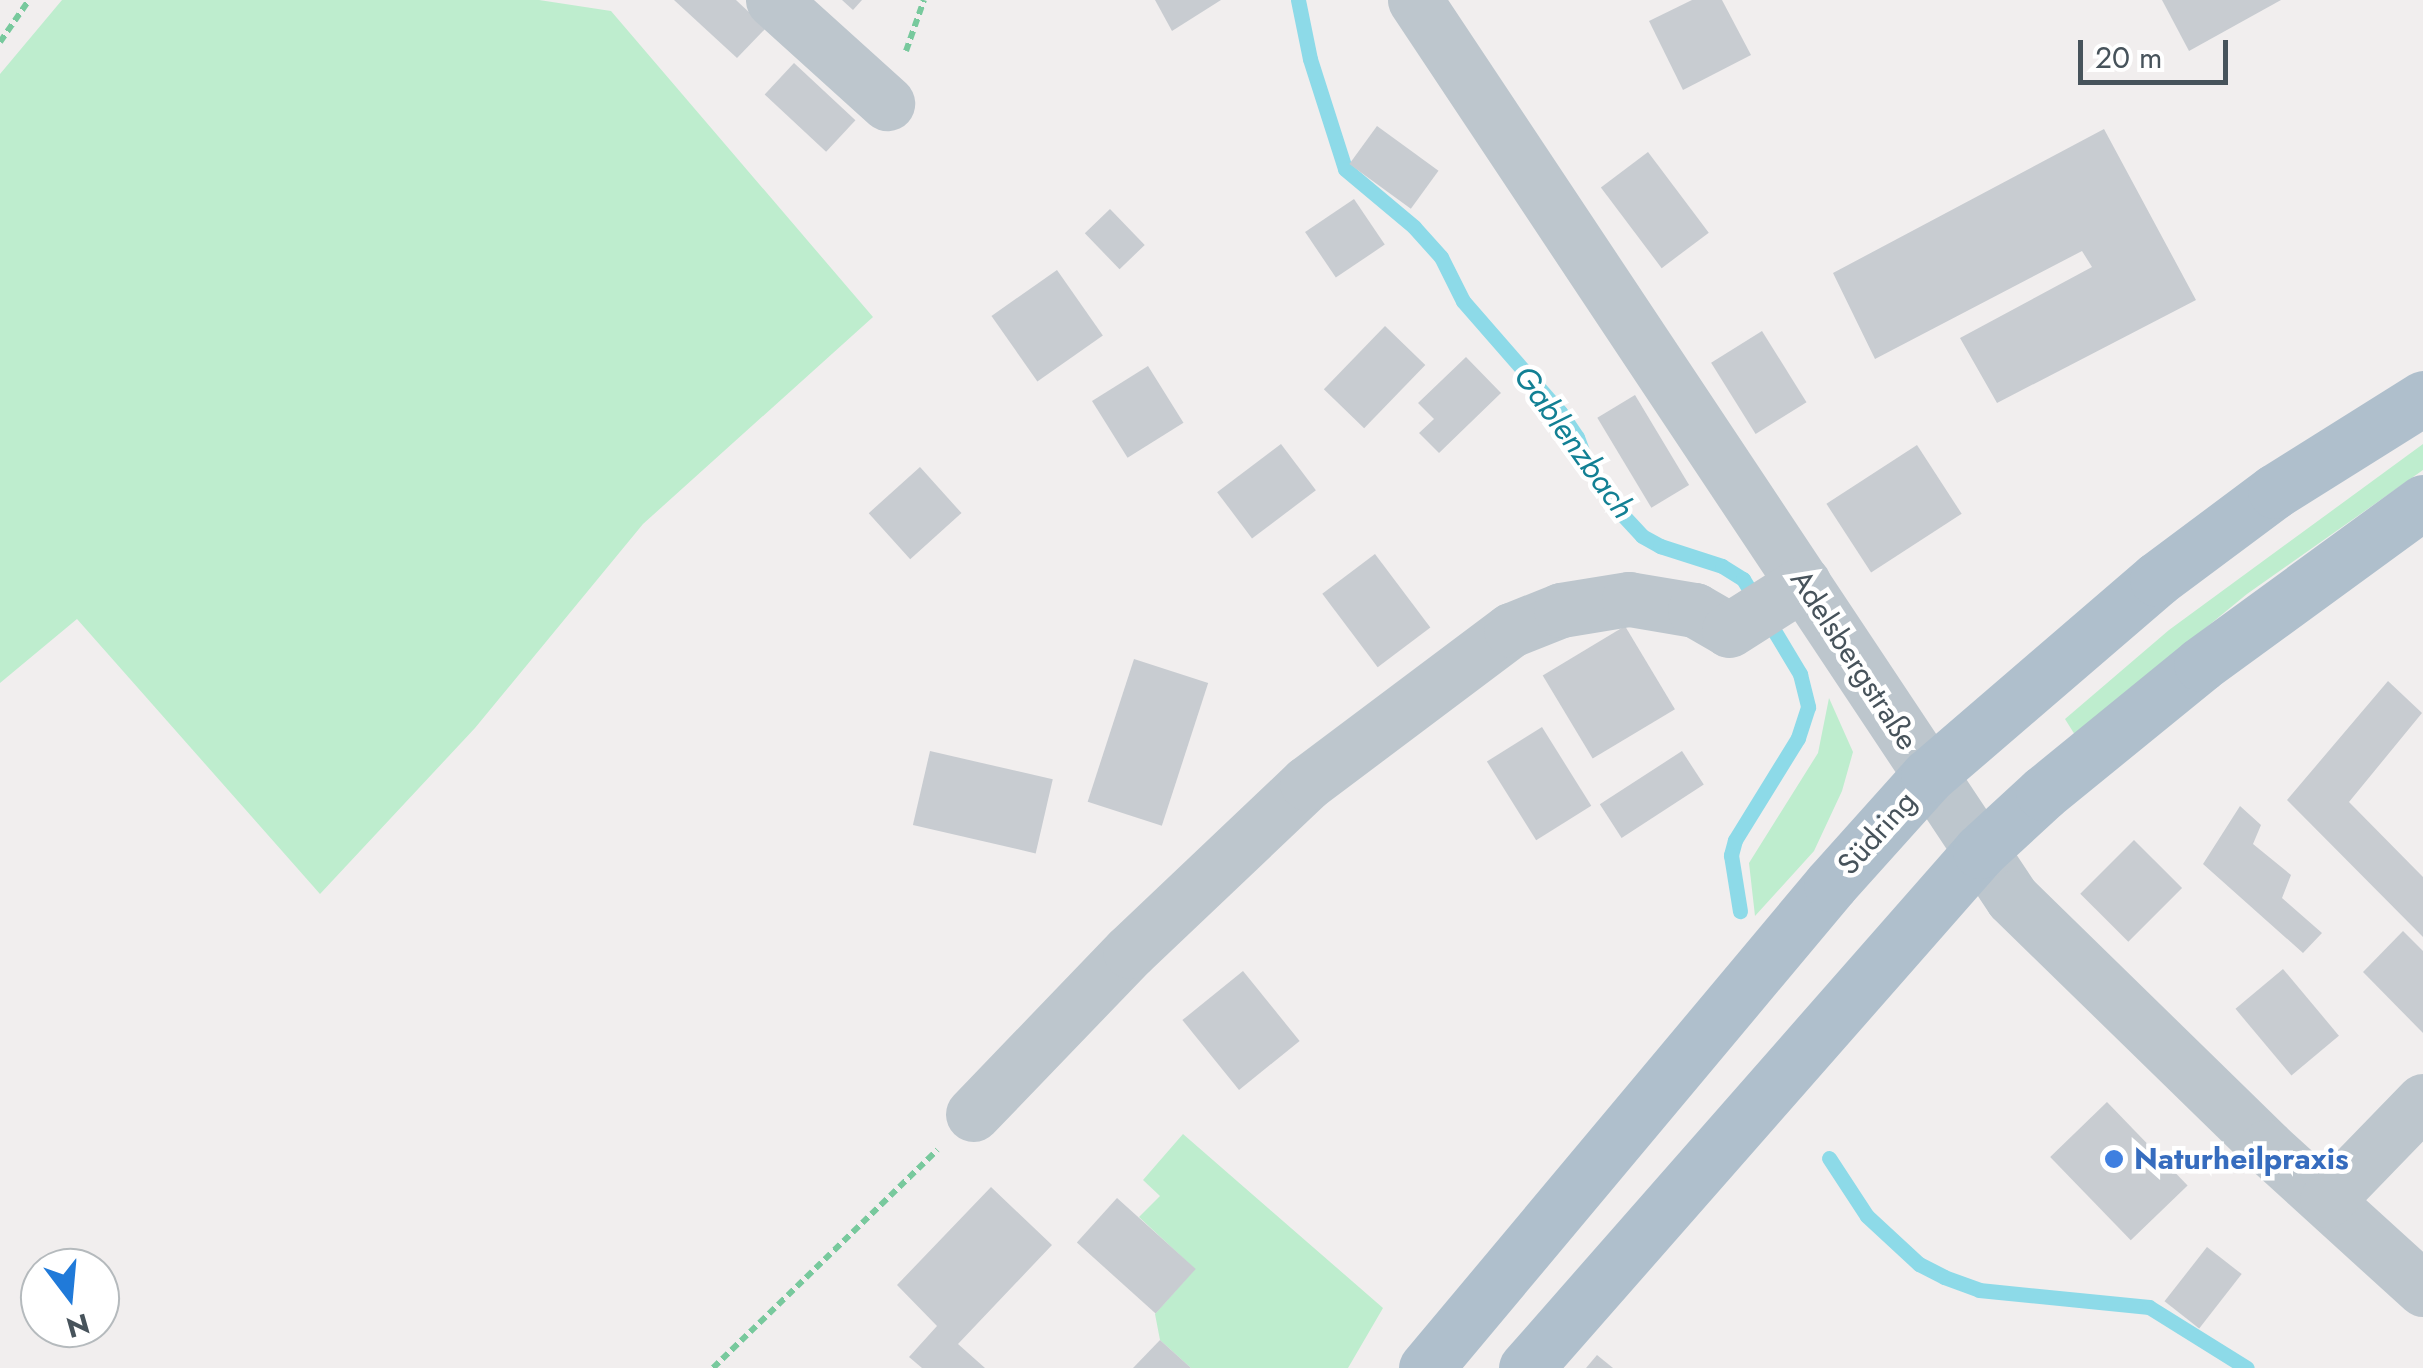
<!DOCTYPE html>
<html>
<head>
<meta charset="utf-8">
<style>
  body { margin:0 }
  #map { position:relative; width:2423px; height:1368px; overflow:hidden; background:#f1eeee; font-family:Jost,sans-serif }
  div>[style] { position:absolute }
  .green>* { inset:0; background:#beedce }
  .stream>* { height:15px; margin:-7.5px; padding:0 7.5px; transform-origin:7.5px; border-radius:7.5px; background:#8ddae8 }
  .building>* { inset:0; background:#c8ccd1; transform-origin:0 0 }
  .path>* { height:6px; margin-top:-3px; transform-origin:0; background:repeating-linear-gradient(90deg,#78c99d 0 8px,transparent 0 13px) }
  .minor>* { height:55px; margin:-27.5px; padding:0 27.5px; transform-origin:27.5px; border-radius:27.5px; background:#bdc6cd }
  .major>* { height:55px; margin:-27.5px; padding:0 27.5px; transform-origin:27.5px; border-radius:27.5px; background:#afbfcc }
  .dots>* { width:28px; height:28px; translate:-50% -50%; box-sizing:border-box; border:5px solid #fff; border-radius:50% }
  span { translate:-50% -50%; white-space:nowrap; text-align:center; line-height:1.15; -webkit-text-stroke:9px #fff; paint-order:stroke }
  .street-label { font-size:30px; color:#47535b }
  .shop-label { font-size:30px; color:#366cbe; font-weight:700 }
  .left { translate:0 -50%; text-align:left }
  .water-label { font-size:32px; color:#128094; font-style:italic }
  .north { position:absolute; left:20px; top:1248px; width:100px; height:100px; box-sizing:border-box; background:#fff; border:2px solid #b5babd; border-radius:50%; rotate:164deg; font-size:28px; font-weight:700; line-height:40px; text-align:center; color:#47535b }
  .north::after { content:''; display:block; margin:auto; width:35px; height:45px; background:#207ad9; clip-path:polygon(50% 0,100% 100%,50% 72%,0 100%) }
  .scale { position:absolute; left:2078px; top:40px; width:150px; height:45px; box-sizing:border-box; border:5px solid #47535b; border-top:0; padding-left:12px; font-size:30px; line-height:35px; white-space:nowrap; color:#47535b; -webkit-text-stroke:8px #fff; paint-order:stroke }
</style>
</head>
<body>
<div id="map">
  <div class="green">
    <div style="clip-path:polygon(62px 0,539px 0,611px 11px,873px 317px,643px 524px,475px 728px,320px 894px,77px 619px,0 683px,0 74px)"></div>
    <div style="clip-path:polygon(2423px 444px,2423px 470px,2247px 594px,2075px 735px,2065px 719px,2169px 630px)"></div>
    <div style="clip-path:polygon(1829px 698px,1853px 752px,1842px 791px,1814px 851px,1755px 916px,1749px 863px,1818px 753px)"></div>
    <div style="clip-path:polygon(1183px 1134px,1383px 1308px,1348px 1368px,1191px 1368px,1160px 1340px,1155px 1314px,1195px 1269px,1139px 1217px,1160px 1196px,1143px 1180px)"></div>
  </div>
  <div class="stream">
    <div style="left:1298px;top:0;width:60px;rotate:78.5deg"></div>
    <div style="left:1310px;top:59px;width:115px;rotate:72.3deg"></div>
    <div style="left:1345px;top:169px;width:90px;rotate:40deg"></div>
    <div style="left:1414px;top:227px;width:40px;rotate:48deg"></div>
    <div style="left:1441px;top:257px;width:49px;rotate:63.4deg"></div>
    <div style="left:1463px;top:301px;width:147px;rotate:48.9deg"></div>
    <div style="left:1560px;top:412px;width:30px;rotate:56deg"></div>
    <div style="left:1577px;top:437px;width:33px;rotate:70deg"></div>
    <div style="left:1588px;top:468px;width:52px;rotate:54.5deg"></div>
    <div style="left:1618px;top:510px;width:35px;rotate:47deg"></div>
    <div style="left:1642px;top:536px;width:21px;rotate:29deg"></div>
    <div style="left:1660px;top:546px;width:65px;rotate:17.9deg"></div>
    <div style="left:1722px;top:566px;width:25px;rotate:32deg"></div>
    <div style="left:1743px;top:579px;width:111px;rotate:59deg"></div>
    <div style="left:1800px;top:674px;width:34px;rotate:76deg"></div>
    <div style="left:1808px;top:707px;width:33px;rotate:108deg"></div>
    <div style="left:1798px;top:738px;width:120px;rotate:121.7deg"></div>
    <div style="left:1735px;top:840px;width:16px;rotate:105deg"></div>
    <div style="left:1731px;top:855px;width:57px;rotate:80.9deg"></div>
    <div style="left:1829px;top:1158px;width:69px;rotate:56.8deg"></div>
    <div style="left:1867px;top:1216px;width:71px;rotate:42.7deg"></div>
    <div style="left:1919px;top:1264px;width:28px;rotate:27deg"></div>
    <div style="left:1944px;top:1277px;width:37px;rotate:20deg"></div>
    <div style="left:1979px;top:1290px;width:171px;rotate:5.7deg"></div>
    <div style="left:2149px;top:1307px;width:115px;rotate:31.9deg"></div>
  </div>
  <div class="building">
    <div style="clip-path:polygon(674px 0,736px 0,766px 28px,737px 58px)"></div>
    <div style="clip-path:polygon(842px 0,862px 0,853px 10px)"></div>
    <div style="clip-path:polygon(1155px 0,1221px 0,1172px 31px)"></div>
    <div style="clip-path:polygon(1692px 0,1722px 0,1751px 55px,1683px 90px,1649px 21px)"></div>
    <div style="clip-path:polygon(2162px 0,2281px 0,2189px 51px)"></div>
    <div style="left:794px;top:63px;width:84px;height:43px;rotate:43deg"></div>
    <div style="left:1377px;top:126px;width:76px;height:47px;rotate:36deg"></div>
    <div style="clip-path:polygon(2104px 129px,2196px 300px,1997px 403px,1960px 338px,2092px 267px,2082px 251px,1875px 359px,1833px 273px)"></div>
    <div style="left:1648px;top:152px;width:101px;height:59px;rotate:53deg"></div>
    <div style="left:1354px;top:199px;width:55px;height:59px;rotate:56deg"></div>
    <div style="left:1110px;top:209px;width:50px;height:35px;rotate:46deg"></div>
    <div style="left:1057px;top:270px;width:80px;height:80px;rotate:55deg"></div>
    <div style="left:1385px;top:326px;width:56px;height:88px;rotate:44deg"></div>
    <div style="left:1762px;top:331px;width:84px;height:60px;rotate:58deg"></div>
    <div style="clip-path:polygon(1466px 357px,1501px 393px,1439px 453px,1419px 433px,1434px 419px,1418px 403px)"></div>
    <div style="left:1148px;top:366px;width:67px;height:66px;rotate:58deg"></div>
    <div style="left:1635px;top:395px;width:105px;height:44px;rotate:59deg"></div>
    <div style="left:1281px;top:444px;width:58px;height:80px;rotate:53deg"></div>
    <div style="left:1917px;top:445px;width:82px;height:108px;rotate:57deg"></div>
    <div style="left:920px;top:467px;width:62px;height:69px;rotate:48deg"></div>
    <div style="left:1375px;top:554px;width:92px;height:66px;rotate:53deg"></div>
    <div style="left:1625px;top:626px;width:97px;height:96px;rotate:59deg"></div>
    <div style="left:1134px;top:659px;width:78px;height:150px;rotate:18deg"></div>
    <div style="clip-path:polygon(2388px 681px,2422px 713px,2349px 802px,2423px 877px,2423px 937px,2287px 800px)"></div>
    <div style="left:1542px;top:727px;width:93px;height:65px;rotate:58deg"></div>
    <div style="left:930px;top:751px;width:126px;height:76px;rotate:13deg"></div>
    <div style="left:1682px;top:751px;width:40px;height:98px;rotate:57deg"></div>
    <div style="clip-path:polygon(2240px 806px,2261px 825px,2253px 844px,2291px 875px,2282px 898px,2322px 933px,2303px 953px,2203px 864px)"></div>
    <div style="left:2134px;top:840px;width:68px;height:76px;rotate:45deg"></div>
    <div style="clip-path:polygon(2403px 931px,2423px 951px,2423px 1033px,2363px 972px)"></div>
    <div style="left:2283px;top:969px;width:87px;height:62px;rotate:50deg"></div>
    <div style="left:1243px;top:971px;width:90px;height:78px;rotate:51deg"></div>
    <div style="left:2107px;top:1102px;width:116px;height:79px;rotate:46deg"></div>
    <div style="clip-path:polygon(991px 1187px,1052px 1245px,958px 1344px,985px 1368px,922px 1368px,909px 1357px,937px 1326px,897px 1285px)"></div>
    <div style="left:1117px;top:1198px;width:106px;height:60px;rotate:42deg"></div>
    <div style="left:2207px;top:1247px;width:44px;height:69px;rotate:38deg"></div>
    <div style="clip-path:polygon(1160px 1340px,1191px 1368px,1133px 1368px)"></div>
    <div style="clip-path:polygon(1597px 1355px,1613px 1368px,1586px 1368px)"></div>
  </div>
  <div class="path">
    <div style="left:0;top:42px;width:51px;rotate:-55.4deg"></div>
    <div style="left:906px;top:51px;width:54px;rotate:-70.6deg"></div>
    <div style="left:713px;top:1368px;width:313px;rotate:-44.2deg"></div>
  </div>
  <div class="minor">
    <div style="left:773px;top:0;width:154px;rotate:42.1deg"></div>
    <div style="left:1415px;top:0;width:1078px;rotate:56.38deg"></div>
    <div style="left:2012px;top:898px;width:356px;rotate:44.3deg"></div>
    <div style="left:2267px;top:1147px;width:211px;rotate:42.3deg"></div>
    <div style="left:973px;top:1114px;width:226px;rotate:-46.1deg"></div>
    <div style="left:1130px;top:951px;width:244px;rotate:-43.5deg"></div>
    <div style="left:1307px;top:783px;width:255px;rotate:-36.9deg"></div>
    <div style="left:1511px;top:630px;width:54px;rotate:-21.8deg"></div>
    <div style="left:1561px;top:610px;width:69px;rotate:-9.2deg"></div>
    <div style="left:1629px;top:599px;width:67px;rotate:9.5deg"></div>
    <div style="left:1695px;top:610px;width:39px;rotate:30deg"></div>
    <div style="left:1729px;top:630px;width:88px;rotate:-32.4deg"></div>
    <div style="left:2327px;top:1200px;width:138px;rotate:-45.9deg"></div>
  </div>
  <div class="major">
    <div style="left:1426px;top:1368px;width:631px;rotate:-50.08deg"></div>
    <div style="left:1831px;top:884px;width:145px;rotate:-48.1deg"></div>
    <div style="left:1928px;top:776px;width:302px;rotate:-40.7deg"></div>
    <div style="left:2157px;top:579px;width:147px;rotate:-36.7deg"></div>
    <div style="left:2275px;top:491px;width:175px;rotate:-32.1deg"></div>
    <div style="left:1526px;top:1368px;width:688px;rotate:-48.71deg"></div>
    <div style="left:1980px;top:851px;width:86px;rotate:-42.6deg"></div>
    <div style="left:2043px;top:793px;width:204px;rotate:-39.2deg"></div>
    <div style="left:2201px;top:664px;width:275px;rotate:-36.1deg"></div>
  </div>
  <div class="dots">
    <div style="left:2114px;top:1159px;background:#3f7fe0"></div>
  </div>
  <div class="street-label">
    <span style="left:1854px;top:660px;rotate:57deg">Adelsbergstraße</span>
    <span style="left:1877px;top:833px;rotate:-48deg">Südring</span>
  </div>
  <div class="shop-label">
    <span class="left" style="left:2134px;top:1159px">Naturheilpraxis</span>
  </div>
  <div class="water-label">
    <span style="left:1574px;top:442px;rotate:54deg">Gablenzbach</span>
  </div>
  <div class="north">N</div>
  <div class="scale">20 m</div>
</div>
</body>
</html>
